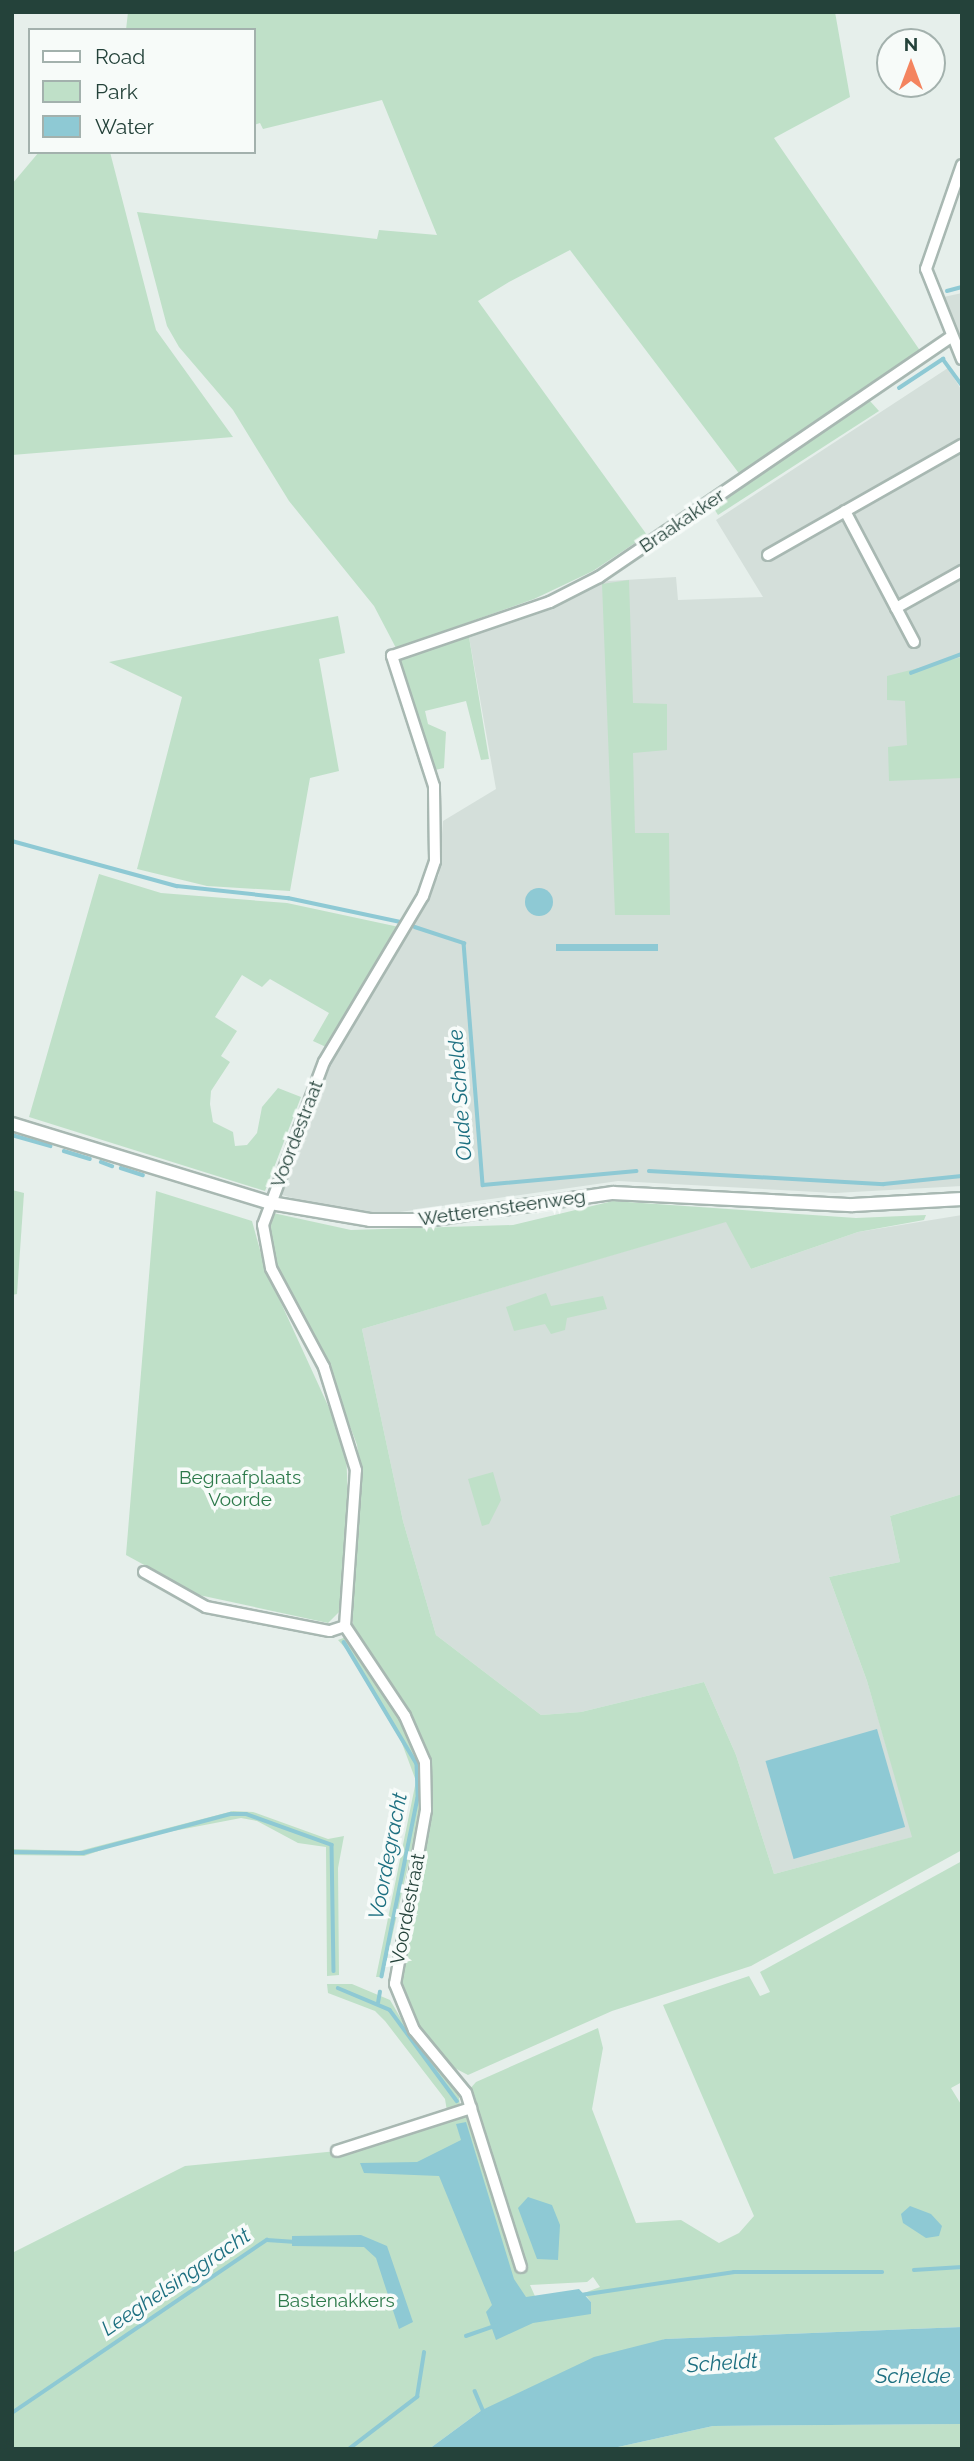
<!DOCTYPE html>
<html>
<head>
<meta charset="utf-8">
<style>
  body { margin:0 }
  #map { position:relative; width:974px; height:2461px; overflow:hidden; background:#e6efeb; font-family:Raleway,sans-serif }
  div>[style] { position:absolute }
  .built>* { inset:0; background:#d4dfda }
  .green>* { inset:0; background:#bfe0c8 }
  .water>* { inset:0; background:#8ec9d4; transform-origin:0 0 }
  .round { border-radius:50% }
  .stream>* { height:3.5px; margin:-1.75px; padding:0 1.75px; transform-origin:1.75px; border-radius:1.75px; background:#8ec9d4 }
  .roads { filter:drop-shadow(2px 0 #a8b8b2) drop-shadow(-2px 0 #a8b8b2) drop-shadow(0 2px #a8b8b2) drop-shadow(0 -2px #a8b8b2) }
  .minor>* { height:10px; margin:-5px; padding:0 5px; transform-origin:5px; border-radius:5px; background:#fff }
  .tertiary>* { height:12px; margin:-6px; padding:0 6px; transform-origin:6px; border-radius:6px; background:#fff }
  span { translate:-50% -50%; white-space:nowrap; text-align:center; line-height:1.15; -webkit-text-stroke:7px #f7fbf9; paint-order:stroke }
  .street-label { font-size:19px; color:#24423a }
  .park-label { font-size:19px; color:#2d7a4b }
  .water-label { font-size:21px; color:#1c6f80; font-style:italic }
  .frame { position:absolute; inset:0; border:14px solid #24423a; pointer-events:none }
  .legend { position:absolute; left:28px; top:28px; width:228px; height:126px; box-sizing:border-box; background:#f7fbf9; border:2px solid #a3b1ad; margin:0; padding:9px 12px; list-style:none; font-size:21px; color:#24423a }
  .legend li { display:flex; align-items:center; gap:14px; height:35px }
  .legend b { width:35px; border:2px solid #a3b1ad }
  .north { position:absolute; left:876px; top:28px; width:70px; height:70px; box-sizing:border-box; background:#f7fbf9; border:2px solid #a3b1ad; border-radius:50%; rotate:0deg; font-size:19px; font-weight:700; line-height:28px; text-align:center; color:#24423a }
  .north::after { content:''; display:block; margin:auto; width:24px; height:32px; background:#f4845f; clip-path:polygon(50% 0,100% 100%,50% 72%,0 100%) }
</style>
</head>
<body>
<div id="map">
  <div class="built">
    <div style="clip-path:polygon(962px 293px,962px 347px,939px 298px)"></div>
    <div style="clip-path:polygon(948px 368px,962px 391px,962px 1186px,835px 1193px,618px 1181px,386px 1214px,319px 1206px,282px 1195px,331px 1064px,439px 875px,443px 821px,496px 789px,469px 637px,608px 581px,676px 577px,678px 600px,763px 597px,716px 520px)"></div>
    <div style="clip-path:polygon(962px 1215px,962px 1494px,890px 1516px,900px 1562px,829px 1577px,867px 1681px,913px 1837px,774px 1874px,736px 1755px,704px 1682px,581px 1712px,541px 1715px,436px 1635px,403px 1521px,362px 1329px,727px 1221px,751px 1269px,858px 1232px)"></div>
  </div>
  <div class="green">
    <div style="clip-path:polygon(128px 12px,835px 12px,850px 97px,774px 138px,921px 352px,741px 476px,570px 250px,509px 282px,478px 301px,647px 535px,593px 571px,534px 599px,396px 648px,374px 606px,289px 501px,233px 410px,179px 347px,167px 326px,137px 212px,377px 239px,379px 230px,437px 235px,382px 100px,263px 129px,260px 123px,254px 125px,254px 30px,126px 30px)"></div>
    <div style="clip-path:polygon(39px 152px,110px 152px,156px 330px,233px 437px,12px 455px,12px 184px)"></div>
    <div style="clip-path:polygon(870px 401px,879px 411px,718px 515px,713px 507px)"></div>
    <div style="clip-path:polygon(629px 580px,633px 703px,667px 704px,667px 750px,633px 753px,635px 833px,669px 833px,670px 915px,615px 915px,602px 584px)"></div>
    <div style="clip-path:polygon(338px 616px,345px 653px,319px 659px,339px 771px,310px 778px,290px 891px,207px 886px,137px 869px,182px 697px,109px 662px)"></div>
    <div style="clip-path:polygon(469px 637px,489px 759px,481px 760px,466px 701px,425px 711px,428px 724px,446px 732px,444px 768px,435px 770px,397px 660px)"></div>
    <div style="clip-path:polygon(962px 657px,962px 778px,889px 781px,888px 747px,907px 745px,905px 701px,887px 700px,887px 676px)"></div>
    <div style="clip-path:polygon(99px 874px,161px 893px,287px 903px,399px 927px,326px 1047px,313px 1041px,329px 1013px,270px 979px,262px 987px,242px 975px,215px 1017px,237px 1031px,221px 1056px,230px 1062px,211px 1091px,210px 1104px,213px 1122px,233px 1132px,235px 1146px,247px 1145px,257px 1133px,262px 1107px,278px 1088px,301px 1097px,265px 1191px,29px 1117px)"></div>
    <div style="clip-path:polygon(12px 1190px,24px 1193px,17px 1294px,12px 1295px)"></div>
    <div style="clip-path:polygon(156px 1191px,252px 1221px,265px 1268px,336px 1423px,346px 1450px,348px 1498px,341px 1610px,328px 1623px,199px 1595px,126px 1555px)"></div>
    <div style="clip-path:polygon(613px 1201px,856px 1218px,926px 1215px,924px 1220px,858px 1232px,751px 1269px,726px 1222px,362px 1329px,403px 1521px,436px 1635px,541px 1715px,581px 1712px,704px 1682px,736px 1755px,774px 1874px,912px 1837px,867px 1681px,829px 1577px,900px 1562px,890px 1516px,962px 1494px,962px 1850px,751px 1966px,612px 2011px,468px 2075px,443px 2062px,417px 2028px,399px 1984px,431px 1810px,429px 1757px,353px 1629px,353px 1539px,362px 1487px,357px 1445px,328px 1367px,276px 1266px,269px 1226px,273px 1213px,351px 1230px,513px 1225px)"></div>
    <div style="clip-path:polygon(546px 1293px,551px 1306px,603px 1296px,607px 1309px,567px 1318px,565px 1330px,551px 1334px,545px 1324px,514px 1331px,506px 1307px)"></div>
    <div style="clip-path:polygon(493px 1472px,501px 1500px,489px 1524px,482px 1526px,468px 1479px)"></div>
    <div style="clip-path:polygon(346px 1637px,392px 1705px,420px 1762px,422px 1803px,383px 1977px,376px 1977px,416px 1781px,400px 1738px,355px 1659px,338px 1640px)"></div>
    <div style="clip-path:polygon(233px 1811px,253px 1812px,328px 1839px,344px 1836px,338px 1868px,339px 1975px,327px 1976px,326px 1847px,298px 1843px,257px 1821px,241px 1818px,137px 1838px,84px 1856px,12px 1855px,12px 1849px,79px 1851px)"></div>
    <div style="clip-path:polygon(evenodd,962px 1861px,962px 2082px,951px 2088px,962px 2106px,962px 2327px,665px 2339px,482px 2410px,429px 2449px,12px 2449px,12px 2253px,185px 2166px,337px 2151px,471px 2108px,526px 2276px,469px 2090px,476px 2082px,598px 2028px,603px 2048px,592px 2109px,636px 2223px,681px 2220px,719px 2243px,739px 2233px,754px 2216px,663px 2005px,749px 1976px,760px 1996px,770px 1992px,760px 1972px,962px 1861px,593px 2277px,600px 2287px,584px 2293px,591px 2302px,546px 2321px,530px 2285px,587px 2282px,593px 2277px)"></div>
    <div style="clip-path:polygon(327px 1984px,352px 1984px,390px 2000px,409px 2032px,458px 2090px,460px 2105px,447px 2111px,445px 2099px,385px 2021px,375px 2011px,328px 1993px)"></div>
    <div style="clip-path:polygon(962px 2424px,962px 2449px,609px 2449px,713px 2426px)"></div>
  </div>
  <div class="water">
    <div class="round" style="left:525px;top:888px;width:28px;height:28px"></div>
    <div style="left:658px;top:944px;width:7px;height:102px;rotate:90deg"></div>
    <div style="left:877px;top:1729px;width:102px;height:116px;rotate:74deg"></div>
    <div style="clip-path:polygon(466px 2122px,514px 2279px,526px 2297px,579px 2289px,591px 2302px,591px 2314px,533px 2323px,496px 2340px,486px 2312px,492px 2305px,439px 2176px,364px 2173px,360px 2163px,417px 2162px,461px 2140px,456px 2124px)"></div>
    <div style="clip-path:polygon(528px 2197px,552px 2205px,560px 2225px,558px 2260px,537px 2259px,518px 2208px)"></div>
    <div style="clip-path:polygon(910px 2206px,931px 2214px,942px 2226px,939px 2236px,926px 2238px,903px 2223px,901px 2214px)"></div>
    <div style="clip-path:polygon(361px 2235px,387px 2246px,413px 2322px,399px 2329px,376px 2258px,364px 2247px,292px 2246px,292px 2236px)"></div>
    <div style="clip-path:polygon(962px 2327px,962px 2424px,713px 2426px,609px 2449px,429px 2449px,482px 2410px,594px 2357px,665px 2339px)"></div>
  </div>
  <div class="stream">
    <div style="left:947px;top:291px;width:16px;rotate:-15deg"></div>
    <div style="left:899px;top:388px;width:53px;rotate:-33.4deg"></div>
    <div style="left:943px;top:359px;width:32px;rotate:54deg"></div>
    <div style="left:911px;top:673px;width:54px;rotate:-20.4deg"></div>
    <div style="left:12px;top:841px;width:171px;rotate:15.3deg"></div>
    <div style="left:177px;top:886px;width:112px;rotate:6.2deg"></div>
    <div style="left:288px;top:898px;width:116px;rotate:12deg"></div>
    <div style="left:415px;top:927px;width:52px;rotate:18.1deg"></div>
    <div style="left:464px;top:943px;width:243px;rotate:85.5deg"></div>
    <div style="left:483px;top:1185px;width:154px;rotate:-5.2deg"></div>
    <div style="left:12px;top:1135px;width:40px;rotate:16deg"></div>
    <div style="left:64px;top:1151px;width:27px;rotate:17deg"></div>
    <div style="left:101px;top:1162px;width:12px;rotate:20deg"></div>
    <div style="left:121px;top:1168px;width:23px;rotate:18deg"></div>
    <div style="left:649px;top:1171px;width:235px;rotate:3.2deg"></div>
    <div style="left:884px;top:1184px;width:78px;rotate:-5.9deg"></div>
    <div style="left:344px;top:1642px;width:142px;rotate:59.1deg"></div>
    <div style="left:417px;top:1764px;width:34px;rotate:88deg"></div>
    <div style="left:418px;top:1798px;width:182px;rotate:101.4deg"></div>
    <div style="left:12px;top:1852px;width:71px;rotate:0.8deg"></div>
    <div style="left:83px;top:1853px;width:153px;rotate:-14.8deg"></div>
    <div style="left:231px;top:1814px;width:15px"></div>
    <div style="left:246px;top:1814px;width:91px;rotate:19.8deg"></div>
    <div style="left:332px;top:1845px;width:126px;rotate:89.1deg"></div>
    <div style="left:338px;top:1988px;width:56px;rotate:22.9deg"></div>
    <div style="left:390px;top:2010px;width:113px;rotate:53.6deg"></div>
    <div style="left:378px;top:2003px;width:11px;rotate:-80deg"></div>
    <div style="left:914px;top:2270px;width:48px;rotate:-3.6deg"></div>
    <div style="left:581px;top:2295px;width:155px;rotate:-8.5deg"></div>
    <div style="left:734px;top:2272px;width:148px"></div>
    <div style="left:466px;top:2336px;width:31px;rotate:-19deg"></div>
    <div style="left:475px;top:2391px;width:23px;rotate:67deg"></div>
    <div style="left:12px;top:2413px;width:308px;rotate:-34.2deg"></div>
    <div style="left:267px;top:2240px;width:29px;rotate:4deg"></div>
    <div style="left:349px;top:2449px;width:86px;rotate:-37.4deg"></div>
    <div style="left:417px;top:2397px;width:45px;rotate:-81deg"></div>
  </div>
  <div class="roads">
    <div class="minor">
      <div style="left:962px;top:165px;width:110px;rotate:109.1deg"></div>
      <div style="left:926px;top:269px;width:97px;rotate:68.2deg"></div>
      <div style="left:845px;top:511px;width:148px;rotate:62.2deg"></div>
      <div style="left:768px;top:555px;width:223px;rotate:-29.6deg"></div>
      <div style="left:896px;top:608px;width:76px;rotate:-29.3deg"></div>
      <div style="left:144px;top:1572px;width:71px;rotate:29.4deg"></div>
      <div style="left:206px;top:1607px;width:126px;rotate:11deg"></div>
      <div style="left:330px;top:1631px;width:16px;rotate:-18deg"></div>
      <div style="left:337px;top:2151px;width:141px;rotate:-17.8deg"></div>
      <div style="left:521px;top:2267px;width:182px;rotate:-107.5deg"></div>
      <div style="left:466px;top:2093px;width:82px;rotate:-129.5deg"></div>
      <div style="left:414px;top:2030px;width:50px;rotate:-112.4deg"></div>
      <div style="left:395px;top:1984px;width:177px;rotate:-79.9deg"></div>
      <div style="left:426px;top:1810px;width:48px;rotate:-91.2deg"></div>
      <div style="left:425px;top:1762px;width:50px;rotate:-113.5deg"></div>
      <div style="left:405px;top:1716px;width:108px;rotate:-123.7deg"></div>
      <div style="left:345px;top:1626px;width:156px;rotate:-86deg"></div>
      <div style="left:356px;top:1470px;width:108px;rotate:-107.3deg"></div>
      <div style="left:324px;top:1367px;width:112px;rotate:-118.2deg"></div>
      <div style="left:271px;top:1268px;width:44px;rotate:-100.5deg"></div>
      <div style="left:263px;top:1225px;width:174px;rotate:-69.5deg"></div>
      <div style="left:324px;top:1062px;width:193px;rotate:-59.2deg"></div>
      <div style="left:423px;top:896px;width:37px;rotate:-71deg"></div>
      <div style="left:435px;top:861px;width:75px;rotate:-90.8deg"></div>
      <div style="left:434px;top:786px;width:137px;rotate:-107.9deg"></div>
      <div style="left:392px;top:656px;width:167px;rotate:-18.9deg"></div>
      <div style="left:550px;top:602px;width:55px;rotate:-27deg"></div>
      <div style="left:599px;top:577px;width:424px;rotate:-34.3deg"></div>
    </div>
    <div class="tertiary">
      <div style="left:12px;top:1124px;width:271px;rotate:17deg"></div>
      <div style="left:271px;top:1203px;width:100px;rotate:9.7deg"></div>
      <div style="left:370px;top:1220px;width:57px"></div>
      <div style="left:427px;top:1220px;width:188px;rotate:-8.3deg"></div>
      <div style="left:613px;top:1193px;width:240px;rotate:2.9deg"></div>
      <div style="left:853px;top:1205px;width:109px;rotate:-3.2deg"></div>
    </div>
  </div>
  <div class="street-label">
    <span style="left:682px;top:521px;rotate:-34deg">Braakakker</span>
    <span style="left:297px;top:1134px;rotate:-69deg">Voordestraat</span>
    <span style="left:502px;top:1208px;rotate:-8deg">Wetterensteenweg</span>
    <span style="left:408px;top:1909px;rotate:-79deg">Voordestraat</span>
  </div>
  <div class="park-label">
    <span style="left:240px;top:1489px">Begraafplaats<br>Voorde</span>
    <span style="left:336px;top:2301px">Bastenakkers</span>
  </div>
  <div class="water-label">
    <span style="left:460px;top:1095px;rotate:-94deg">Oude Schelde</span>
    <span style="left:388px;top:1856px;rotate:-79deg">Voordegracht</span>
    <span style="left:176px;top:2282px;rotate:-34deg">Leeghelsinggracht</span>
    <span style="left:722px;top:2363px;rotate:-4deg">Scheldt</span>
    <span style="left:913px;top:2376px">Schelde</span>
  </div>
  <div class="frame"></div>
  <ul class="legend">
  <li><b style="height:9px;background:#fff"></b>Road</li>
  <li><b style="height:19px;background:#bfe0c8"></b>Park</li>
  <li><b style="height:19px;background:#8ec9d4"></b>Water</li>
  </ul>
  <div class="north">N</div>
</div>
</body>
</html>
